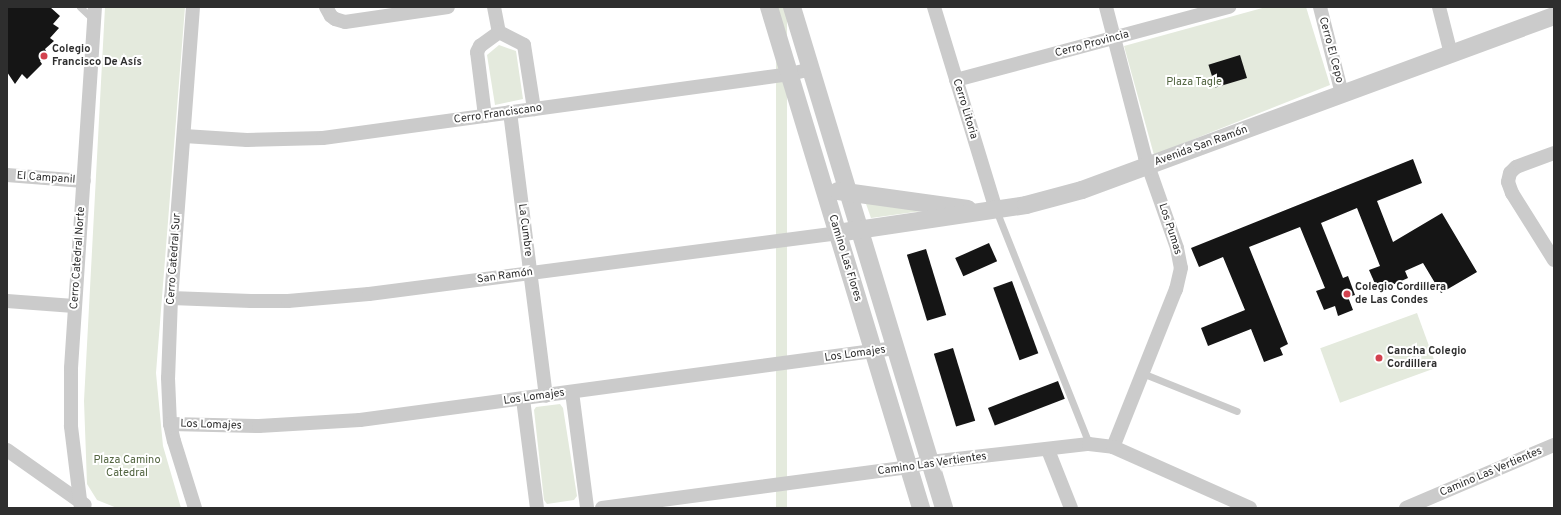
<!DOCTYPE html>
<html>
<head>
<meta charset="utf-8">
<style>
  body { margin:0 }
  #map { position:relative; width:1561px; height:515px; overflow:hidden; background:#fff; font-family:Overpass,sans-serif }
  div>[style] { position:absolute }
  .green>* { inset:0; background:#e4eadd; transform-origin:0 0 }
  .building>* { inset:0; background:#151515; transform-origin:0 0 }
  .service>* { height:7px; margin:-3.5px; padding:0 3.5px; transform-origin:3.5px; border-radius:3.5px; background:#cbcbcb }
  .minor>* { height:14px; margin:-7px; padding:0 7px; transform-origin:7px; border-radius:7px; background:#cbcbcb }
  .tertiary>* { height:18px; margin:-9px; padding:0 9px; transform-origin:9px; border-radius:9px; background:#cbcbcb }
  .dots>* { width:11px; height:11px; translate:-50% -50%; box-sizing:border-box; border:2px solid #fff; border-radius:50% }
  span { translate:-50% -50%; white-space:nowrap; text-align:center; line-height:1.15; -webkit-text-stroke:4px #fff; paint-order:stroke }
  .street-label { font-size:11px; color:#2e2e2e }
  .poi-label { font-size:11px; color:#2e2e2e; font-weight:700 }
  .left { translate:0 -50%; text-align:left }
  .park-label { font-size:11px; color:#526540 }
  .frame { position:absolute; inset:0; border:8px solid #2e2e2e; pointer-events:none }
</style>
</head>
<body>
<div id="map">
  <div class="green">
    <div style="clip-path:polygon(105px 7px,185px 7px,156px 373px,163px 446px,181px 508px,117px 508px,97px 500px,87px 484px,84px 401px)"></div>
    <div style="left:776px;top:7px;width:11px;height:523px"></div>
    <div style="clip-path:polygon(1266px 7px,1306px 7px,1330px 85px,1154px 155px,1124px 46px)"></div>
    <div style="clip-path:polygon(499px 45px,516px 51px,523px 99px,495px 105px,487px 55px)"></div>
    <div style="clip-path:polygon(865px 201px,929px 210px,871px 218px)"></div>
    <div style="left:1417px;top:313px;width:58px;height:103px;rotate:70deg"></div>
    <div style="clip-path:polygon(560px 404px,563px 408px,577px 496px,574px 500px,547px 504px,544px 500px,534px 410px,536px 407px)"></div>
  </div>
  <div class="building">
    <div style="clip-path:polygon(7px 7px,50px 7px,60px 16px,53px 24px,59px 28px,50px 38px,54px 41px,45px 49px,47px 53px,40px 61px,42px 64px,27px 79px,22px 74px,15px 84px,7px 72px)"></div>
    <div style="left:1240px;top:55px;width:24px;height:33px;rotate:73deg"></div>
    <div style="clip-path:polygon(1413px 159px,1422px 183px,1377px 201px,1393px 242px,1442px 213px,1477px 272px,1441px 293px,1423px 263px,1405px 271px,1408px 278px,1390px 286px,1388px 281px,1376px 286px,1369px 270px,1380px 266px,1357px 208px,1321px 223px,1343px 278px,1348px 276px,1355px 295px,1348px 297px,1353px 310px,1338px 316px,1335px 306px,1324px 310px,1316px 291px,1325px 288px,1300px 227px,1249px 247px,1288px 344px,1280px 348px,1283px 355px,1264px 362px,1251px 329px,1208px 346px,1201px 328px,1245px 310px,1223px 257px,1199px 267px,1191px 248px)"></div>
    <div style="left:989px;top:243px;width:20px;height:37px;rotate:66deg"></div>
    <div style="left:926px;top:249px;width:69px;height:20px;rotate:73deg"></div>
    <div style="left:1012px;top:281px;width:77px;height:20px;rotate:70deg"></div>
    <div style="left:953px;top:348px;width:76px;height:20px;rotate:73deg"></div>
    <div style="left:1058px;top:381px;width:19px;height:75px;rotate:69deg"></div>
  </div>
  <div class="service">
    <div style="left:80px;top:7px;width:19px;rotate:43deg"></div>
    <div style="left:996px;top:210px;width:252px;rotate:68.3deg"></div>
    <div style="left:1142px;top:373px;width:102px;rotate:21.8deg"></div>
  </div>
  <div class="minor">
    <div style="left:193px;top:7px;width:292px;rotate:94.3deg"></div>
    <div style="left:171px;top:298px;width:80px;rotate:92.1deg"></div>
    <div style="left:168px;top:378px;width:46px;rotate:87.5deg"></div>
    <div style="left:170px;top:424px;width:17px;rotate:77deg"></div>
    <div style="left:174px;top:441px;width:70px;rotate:72.6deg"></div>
    <div style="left:326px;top:7px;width:10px;rotate:61deg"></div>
    <div style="left:331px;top:16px;width:5px;rotate:37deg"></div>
    <div style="left:335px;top:19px;width:10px;rotate:17deg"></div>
    <div style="left:345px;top:22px;width:104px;rotate:-8.3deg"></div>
    <div style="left:494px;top:7px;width:25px;rotate:79deg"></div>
    <div style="left:934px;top:7px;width:212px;rotate:73deg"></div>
    <div style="left:1106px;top:7px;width:155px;rotate:75.4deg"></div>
    <div style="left:1145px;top:157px;width:96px;rotate:70.6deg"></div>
    <div style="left:1177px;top:248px;width:20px;rotate:79deg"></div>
    <div style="left:1181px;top:268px;width:22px;rotate:103deg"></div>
    <div style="left:1176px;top:289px;width:170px;rotate:111.7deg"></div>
    <div style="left:1320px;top:7px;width:90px;rotate:75.8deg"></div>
    <div style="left:1439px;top:7px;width:49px;rotate:75.7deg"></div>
    <div style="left:499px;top:32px;width:28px;rotate:27deg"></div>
    <div style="left:524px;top:45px;width:65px;rotate:81.1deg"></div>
    <div style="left:956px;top:80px;width:283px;rotate:-15deg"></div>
    <div style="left:510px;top:112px;width:286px;rotate:82.8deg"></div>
    <div style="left:485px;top:116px;width:64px;rotate:-97.1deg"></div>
    <div style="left:477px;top:52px;width:7px;rotate:-63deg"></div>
    <div style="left:480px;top:46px;width:24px;rotate:-36deg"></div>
    <div style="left:184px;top:136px;width:63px;rotate:3.6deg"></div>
    <div style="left:247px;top:140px;width:76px;rotate:-1.5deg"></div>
    <div style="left:323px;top:138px;width:471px;rotate:-7.8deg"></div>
    <div style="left:790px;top:74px;width:22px;rotate:-13deg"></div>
    <div style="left:1554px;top:153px;width:40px;rotate:159.8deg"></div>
    <div style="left:1516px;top:167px;width:8px;rotate:135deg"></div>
    <div style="left:1510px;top:173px;width:9px;rotate:103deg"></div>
    <div style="left:1508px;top:182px;width:12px;rotate:70deg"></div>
    <div style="left:1512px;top:193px;width:79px;rotate:57.9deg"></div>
    <div style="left:7px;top:175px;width:77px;rotate:4.5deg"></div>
    <div style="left:171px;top:298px;width:80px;rotate:2.1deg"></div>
    <div style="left:251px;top:301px;width:37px"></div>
    <div style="left:288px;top:301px;width:81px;rotate:-4.9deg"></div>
    <div style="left:369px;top:294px;width:472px;rotate:-7.4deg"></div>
    <div style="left:7px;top:301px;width:67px;rotate:4.3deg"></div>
    <div style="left:572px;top:392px;width:117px;rotate:82.6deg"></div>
    <div style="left:523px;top:399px;width:110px;rotate:82.7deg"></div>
    <div style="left:170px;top:424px;width:89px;rotate:1.3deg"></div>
    <div style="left:259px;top:426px;width:101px;rotate:-3.4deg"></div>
    <div style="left:360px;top:420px;width:540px;rotate:-7.66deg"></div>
    <div style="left:7px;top:450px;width:95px;rotate:35.2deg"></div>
    <div style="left:1048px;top:450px;width:62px;rotate:68.4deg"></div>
    <div style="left:81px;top:508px;width:83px;rotate:-97deg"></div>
    <div style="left:71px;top:426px;width:58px;rotate:-90deg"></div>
    <div style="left:71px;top:368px;width:362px;rotate:-86.2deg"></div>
    <div style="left:602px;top:508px;width:309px;rotate:-7.6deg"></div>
    <div style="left:908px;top:467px;width:23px;rotate:-13deg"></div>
    <div style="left:930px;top:462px;width:160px;rotate:-6.5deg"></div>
    <div style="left:1089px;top:444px;width:24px;rotate:7deg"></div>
    <div style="left:1113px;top:447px;width:150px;rotate:24deg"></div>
    <div style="left:1406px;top:508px;width:161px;rotate:-23.1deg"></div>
  </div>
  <div class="tertiary">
    <div style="left:769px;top:7px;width:524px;rotate:73.12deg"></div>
    <div style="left:792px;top:7px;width:524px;rotate:73.12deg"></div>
    <div style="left:838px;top:191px;width:131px;rotate:7.9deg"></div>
    <div style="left:837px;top:233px;width:191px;rotate:-8.4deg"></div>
    <div style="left:1026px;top:205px;width:58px;rotate:-15deg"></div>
    <div style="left:1082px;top:190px;width:503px;rotate:-20.24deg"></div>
  </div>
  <div class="dots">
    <div style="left:44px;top:56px;background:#d3424f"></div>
    <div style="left:1347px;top:294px;background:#d3424f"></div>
    <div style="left:1379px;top:358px;background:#d3424f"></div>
  </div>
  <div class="street-label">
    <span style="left:1092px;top:44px;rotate:-15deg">Cerro Provincia</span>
    <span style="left:1331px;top:50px;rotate:75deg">Cerro El Cepo</span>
    <span style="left:965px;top:109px;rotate:73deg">Cerro Litoria</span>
    <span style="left:498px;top:114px;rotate:-8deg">Cerro Franciscano</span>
    <span style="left:1201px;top:146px;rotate:-20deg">Avenida San Ramón</span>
    <span style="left:46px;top:178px;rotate:4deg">El Campanil</span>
    <span style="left:1170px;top:229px;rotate:72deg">Los Pumas</span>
    <span style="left:525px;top:230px;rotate:83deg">La Cumbre</span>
    <span style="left:78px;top:258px;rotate:-86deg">Cerro Catedral Norte</span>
    <span style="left:845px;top:258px;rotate:73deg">Camino Las Flores</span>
    <span style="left:174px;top:259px;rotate:-86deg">Cerro Catedral Sur</span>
    <span style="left:505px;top:276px;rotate:-8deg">San Ramón</span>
    <span style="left:855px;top:354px;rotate:-8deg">Los Lomajes</span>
    <span style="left:534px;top:397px;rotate:-8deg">Los Lomajes</span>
    <span style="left:211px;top:425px;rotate:2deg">Los Lomajes</span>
    <span style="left:932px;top:464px;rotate:-8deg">Camino Las Vertientes</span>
    <span style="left:1491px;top:472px;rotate:-23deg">Camino Las Vertientes</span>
  </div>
  <div class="poi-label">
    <span class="left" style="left:52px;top:56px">Colegio<br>Francisco De Asís</span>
    <span class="left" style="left:1355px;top:294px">Colegio Cordillera<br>de Las Condes</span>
    <span class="left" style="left:1387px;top:358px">Cancha Colegio<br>Cordillera</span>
  </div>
  <div class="park-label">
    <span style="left:1194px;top:82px">Plaza Tagle</span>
    <span style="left:127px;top:467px">Plaza Camino<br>Catedral</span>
  </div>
  <div class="frame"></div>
</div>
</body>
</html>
